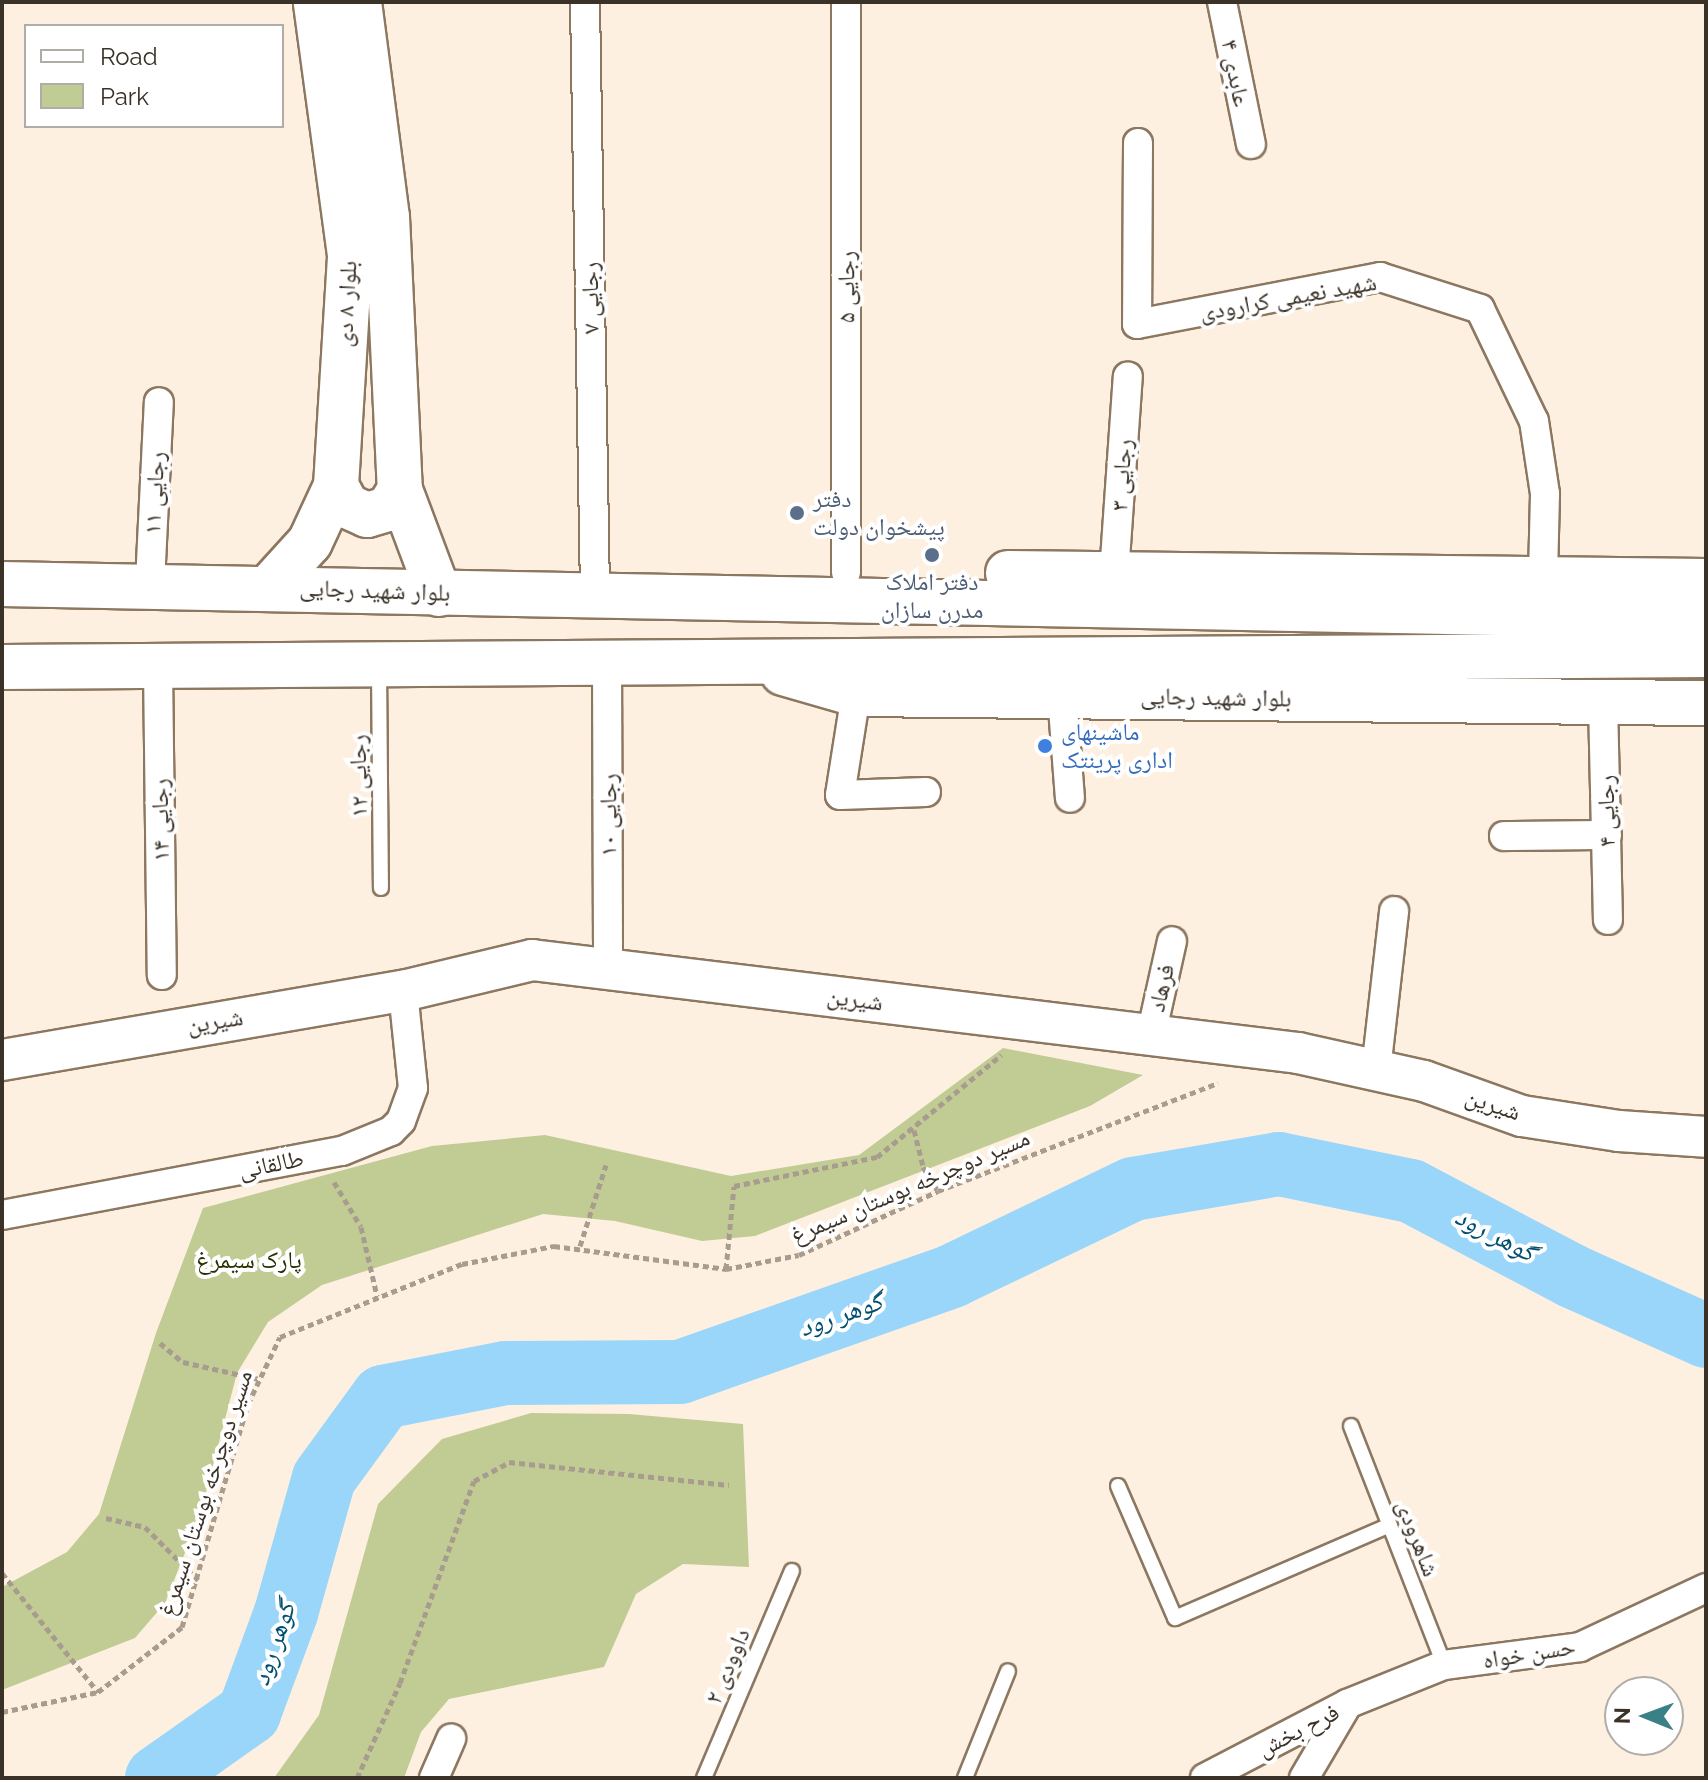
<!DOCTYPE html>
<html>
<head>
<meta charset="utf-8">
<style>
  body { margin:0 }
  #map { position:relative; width:1708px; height:1780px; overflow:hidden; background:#fef0e1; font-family:Raleway,"Noto Naskh Arabic",sans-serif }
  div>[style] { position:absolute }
  .green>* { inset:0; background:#c1cc94 }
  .river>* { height:64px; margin:-32px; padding:0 32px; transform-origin:32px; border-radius:32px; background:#9ad6fa }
  .path>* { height:5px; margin-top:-2.5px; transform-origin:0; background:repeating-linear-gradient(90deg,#a89c8f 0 6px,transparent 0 10px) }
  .roads { filter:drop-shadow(2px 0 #8c7760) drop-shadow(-2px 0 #8c7760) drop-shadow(0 2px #8c7760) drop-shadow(0 -2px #8c7760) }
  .lane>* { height:14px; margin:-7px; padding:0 7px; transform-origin:7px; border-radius:7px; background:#fff }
  .street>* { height:28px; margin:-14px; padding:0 14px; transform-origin:14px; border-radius:14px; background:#fff }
  .secondary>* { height:40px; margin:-20px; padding:0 20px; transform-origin:20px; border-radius:20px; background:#fff }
  .primary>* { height:44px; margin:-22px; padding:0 22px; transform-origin:22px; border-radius:22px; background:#fff }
  .dots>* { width:22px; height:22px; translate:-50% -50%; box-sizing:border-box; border:4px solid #fff; border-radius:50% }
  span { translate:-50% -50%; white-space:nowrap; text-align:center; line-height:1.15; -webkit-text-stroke:8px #fff; paint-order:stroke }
  .street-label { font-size:24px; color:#3a3127 }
  .service-label { font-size:24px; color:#4e5e75 }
  .left { translate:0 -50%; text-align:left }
  .shop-label { font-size:24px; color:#366cbe }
  .park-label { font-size:24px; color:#292f02 }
  .water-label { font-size:26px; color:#004e70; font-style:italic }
  .frame { position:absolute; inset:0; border:4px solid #3a3127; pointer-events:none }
  .legend { position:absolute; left:24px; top:24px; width:260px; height:104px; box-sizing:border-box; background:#fff; border:2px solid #b0ada9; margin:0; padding:10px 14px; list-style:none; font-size:24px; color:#3a3127 }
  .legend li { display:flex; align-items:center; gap:16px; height:40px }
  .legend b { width:40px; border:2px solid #b0ada9 }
  .north { position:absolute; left:1604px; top:1676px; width:80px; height:80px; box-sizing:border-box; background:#fff; border:2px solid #b0ada9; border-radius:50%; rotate:271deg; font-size:22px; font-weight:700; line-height:32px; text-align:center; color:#3a3127 }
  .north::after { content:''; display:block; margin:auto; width:28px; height:36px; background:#398186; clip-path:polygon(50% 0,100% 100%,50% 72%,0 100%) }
</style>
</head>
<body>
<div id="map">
  <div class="green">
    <div style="clip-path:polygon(1003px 1048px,1143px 1075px,1090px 1106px,755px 1236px,702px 1241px,615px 1221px,543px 1214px,322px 1285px,268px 1322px,237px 1373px,200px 1515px,165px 1603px,135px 1638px,2px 1690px,2px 1587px,67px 1552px,99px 1514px,156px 1333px,203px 1208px,432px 1146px,545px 1135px,731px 1176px,859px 1155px)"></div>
    <div style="clip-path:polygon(531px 1413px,629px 1414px,743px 1424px,749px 1567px,683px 1564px,636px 1594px,604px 1667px,449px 1699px,421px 1732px,404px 1778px,274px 1778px,319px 1715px,378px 1504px,442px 1439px)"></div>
  </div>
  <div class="river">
    <div style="left:157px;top:1778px;width:113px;rotate:-35.2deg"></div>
    <div style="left:249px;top:1713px;width:107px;rotate:-69.7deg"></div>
    <div style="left:286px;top:1613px;width:140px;rotate:-74.3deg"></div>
    <div style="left:324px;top:1478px;width:100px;rotate:-53.9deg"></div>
    <div style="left:383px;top:1397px;width:124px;rotate:-11.1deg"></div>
    <div style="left:505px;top:1373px;width:175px;rotate:-0.3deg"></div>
    <div style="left:680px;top:1372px;width:288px;rotate:-19.4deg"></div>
    <div style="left:952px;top:1276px;width:201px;rotate:-25.7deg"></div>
    <div style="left:1133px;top:1189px;width:148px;rotate:-9.7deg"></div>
    <div style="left:1279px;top:1164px;width:135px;rotate:11.6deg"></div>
    <div style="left:1411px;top:1191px;width:182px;rotate:27.8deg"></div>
    <div style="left:1572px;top:1276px;width:147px;rotate:24.1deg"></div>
  </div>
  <div class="path">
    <div style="left:914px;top:1130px;width:38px;rotate:76deg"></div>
    <div style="left:923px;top:1167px;width:28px;rotate:58deg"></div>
    <div style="left:334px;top:1182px;width:52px;rotate:59deg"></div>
    <div style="left:361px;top:1227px;width:71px;rotate:76.9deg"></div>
    <div style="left:580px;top:1246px;width:85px;rotate:-72.2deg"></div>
    <div style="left:726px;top:1269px;width:83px;rotate:-84.5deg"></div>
    <div style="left:734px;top:1186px;width:146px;rotate:-11.5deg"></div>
    <div style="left:877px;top:1157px;width:161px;rotate:-39.4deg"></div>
    <div style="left:160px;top:1343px;width:30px;rotate:40deg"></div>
    <div style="left:183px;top:1362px;width:78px;rotate:12.6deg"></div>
    <div style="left:106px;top:1518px;width:40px;rotate:13deg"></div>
    <div style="left:145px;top:1527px;width:75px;rotate:45deg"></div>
    <div style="left:2px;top:1573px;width:153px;rotate:51.1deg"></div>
    <div style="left:2px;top:1712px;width:98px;rotate:-11.8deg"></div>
    <div style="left:98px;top:1692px;width:106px;rotate:-37.7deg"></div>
    <div style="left:182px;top:1627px;width:233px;rotate:-73.5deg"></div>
    <div style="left:248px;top:1404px;width:74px;rotate:-64.5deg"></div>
    <div style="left:280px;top:1337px;width:196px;rotate:-21.9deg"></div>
    <div style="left:462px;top:1264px;width:94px;rotate:-11.1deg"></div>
    <div style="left:554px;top:1246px;width:174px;rotate:7.6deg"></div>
    <div style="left:726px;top:1269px;width:74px;rotate:-10.9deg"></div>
    <div style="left:799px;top:1255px;width:153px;rotate:-24.7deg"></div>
    <div style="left:938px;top:1191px;width:300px;rotate:-21.1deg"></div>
    <div style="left:357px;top:1778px;width:104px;rotate:-65.6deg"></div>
    <div style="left:400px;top:1683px;width:215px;rotate:-69.9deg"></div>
    <div style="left:474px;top:1481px;width:40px;rotate:-28deg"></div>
    <div style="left:509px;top:1462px;width:221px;rotate:6deg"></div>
  </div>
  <div class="roads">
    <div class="lane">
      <div style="left:379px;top:667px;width:221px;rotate:89.5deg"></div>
      <div style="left:1351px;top:1426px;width:256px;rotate:68.7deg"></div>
      <div style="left:1118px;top:1486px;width:144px;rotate:66.6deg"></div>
      <div style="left:1175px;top:1618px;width:234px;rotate:-23.4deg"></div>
      <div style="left:704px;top:1778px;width:225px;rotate:-67deg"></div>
      <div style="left:965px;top:1778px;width:115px;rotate:-68.1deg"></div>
    </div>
    <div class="street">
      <div style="left:585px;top:2px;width:592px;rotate:89.03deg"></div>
      <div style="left:1222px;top:2px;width:145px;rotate:78.5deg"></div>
      <div style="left:1138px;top:143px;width:181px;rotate:90.3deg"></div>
      <div style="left:1137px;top:324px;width:248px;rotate:-10.9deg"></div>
      <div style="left:1380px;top:277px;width:105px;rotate:17.7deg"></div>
      <div style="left:1480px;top:309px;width:124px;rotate:64.3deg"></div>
      <div style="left:1534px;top:421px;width:74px;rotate:81.4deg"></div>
      <div style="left:1545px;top:494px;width:83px;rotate:91.4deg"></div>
      <div style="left:846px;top:572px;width:570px;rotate:-90deg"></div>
      <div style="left:1114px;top:574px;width:198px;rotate:-86deg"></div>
      <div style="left:150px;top:583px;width:181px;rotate:-87.2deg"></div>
      <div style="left:607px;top:660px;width:310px;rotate:89.8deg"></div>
      <div style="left:158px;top:666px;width:309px;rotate:89.3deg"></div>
      <div style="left:856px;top:694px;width:102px;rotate:99deg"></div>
      <div style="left:840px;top:795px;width:86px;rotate:-2deg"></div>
      <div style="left:1062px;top:695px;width:103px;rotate:85.6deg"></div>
      <div style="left:1603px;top:702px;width:218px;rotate:88.7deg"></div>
      <div style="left:1504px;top:836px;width:103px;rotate:-0.6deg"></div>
      <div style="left:1151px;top:1035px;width:96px;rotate:-77.4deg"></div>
      <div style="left:1376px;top:1070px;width:160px;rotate:-83.5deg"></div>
      <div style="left:2px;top:1215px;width:346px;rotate:-10.7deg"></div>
      <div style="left:342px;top:1151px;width:53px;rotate:-22.2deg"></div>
      <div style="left:391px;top:1131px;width:14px;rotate:-45deg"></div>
      <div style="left:401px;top:1121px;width:35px;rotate:-70deg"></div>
      <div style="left:413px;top:1088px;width:98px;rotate:-95.9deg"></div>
      <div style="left:434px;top:1778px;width:43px;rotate:-66.4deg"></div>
      <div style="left:1205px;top:1778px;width:160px;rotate:-27.5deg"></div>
      <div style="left:1347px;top:1704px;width:105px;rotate:-21.9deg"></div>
      <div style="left:1444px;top:1665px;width:137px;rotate:-7.5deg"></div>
      <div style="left:1580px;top:1647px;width:139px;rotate:-25.1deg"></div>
      <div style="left:1304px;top:1778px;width:85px;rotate:-59.5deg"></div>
    </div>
    <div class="secondary">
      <div style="left:2px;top:1060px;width:407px;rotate:-9.8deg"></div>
      <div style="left:403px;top:991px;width:133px;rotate:-13.5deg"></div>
      <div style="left:532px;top:960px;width:772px;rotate:6.92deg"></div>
      <div style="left:1298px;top:1053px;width:129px;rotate:12.5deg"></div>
      <div style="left:1424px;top:1081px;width:104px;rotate:19.7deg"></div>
      <div style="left:1522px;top:1116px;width:98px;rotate:8.8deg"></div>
      <div style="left:1619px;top:1131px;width:87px;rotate:3.9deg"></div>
    </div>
    <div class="primary">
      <div style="left:359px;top:2px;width:217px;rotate:82.6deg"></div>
      <div style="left:387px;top:217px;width:273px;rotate:87.3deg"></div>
      <div style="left:400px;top:490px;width:111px;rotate:69.4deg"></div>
      <div style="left:336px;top:486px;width:23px;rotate:61deg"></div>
      <div style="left:347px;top:506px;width:22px;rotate:24deg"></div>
      <div style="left:367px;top:515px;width:22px;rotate:-16deg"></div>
      <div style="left:388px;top:509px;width:22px;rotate:-58deg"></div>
      <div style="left:1008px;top:573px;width:698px;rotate:0.66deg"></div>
      <div style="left:2px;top:584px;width:1704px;rotate:1.11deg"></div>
      <div style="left:270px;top:586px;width:59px;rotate:-47.7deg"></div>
      <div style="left:310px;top:542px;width:62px;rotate:-65.1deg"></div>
      <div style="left:336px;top:486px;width:231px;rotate:-86.5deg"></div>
      <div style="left:350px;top:255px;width:255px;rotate:-97.7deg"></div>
      <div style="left:2px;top:667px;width:1704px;rotate:-0.4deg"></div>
      <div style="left:783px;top:673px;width:76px;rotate:16deg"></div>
      <div style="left:856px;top:694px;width:850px;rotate:0.61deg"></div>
    </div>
  </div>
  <div class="dots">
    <div style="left:797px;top:513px;background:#5c6f8a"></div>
    <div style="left:932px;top:555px;background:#5c6f8a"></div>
    <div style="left:1045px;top:746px;background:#3f7fe0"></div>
  </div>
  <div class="street-label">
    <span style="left:1236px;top:73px;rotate:79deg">عابدی ۴</span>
    <span style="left:846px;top:287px;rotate:-90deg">رجایی ۵</span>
    <span style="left:1288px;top:297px;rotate:-10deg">شهید نعیمی کرارودی</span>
    <span style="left:590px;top:298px;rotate:-91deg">رجایی ۷</span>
    <span style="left:346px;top:304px;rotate:-87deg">بلوار ۸ دی</span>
    <span style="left:1121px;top:475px;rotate:-86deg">رجایی ۳</span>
    <span style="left:154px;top:493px;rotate:-87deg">رجایی ۱۱</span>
    <span style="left:375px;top:590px;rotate:2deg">بلوار شهید رجایی</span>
    <span style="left:1216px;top:697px;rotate:1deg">بلوار شهید رجایی</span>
    <span style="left:358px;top:776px;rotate:-91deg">رجایی ۱۲</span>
    <span style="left:1606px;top:811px;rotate:-91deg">رجایی ۴</span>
    <span style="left:608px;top:815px;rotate:-90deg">رجایی ۱۰</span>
    <span style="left:160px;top:820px;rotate:-91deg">رجایی ۱۴</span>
    <span style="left:1161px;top:988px;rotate:-77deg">فرهاد</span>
    <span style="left:855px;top:999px;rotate:7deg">شیرین</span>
    <span style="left:215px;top:1021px;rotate:-9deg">شیرین</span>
    <span style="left:1493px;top:1104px;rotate:18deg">شیرین</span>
    <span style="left:271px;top:1164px;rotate:-11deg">طالقانی</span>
    <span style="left:910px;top:1186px;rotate:-23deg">مسیر دوچرخه بوستان سیمرغ</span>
    <span style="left:205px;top:1493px;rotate:-72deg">مسیر دوچرخه بوستان سیمرغ</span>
    <span style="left:1418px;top:1538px;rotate:69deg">شاهرودی</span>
    <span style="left:1529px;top:1653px;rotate:-9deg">حسن خواه</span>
    <span style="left:727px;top:1666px;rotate:-67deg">داوودی ۲</span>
    <span style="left:1298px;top:1730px;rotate:-27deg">فرح بخش</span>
  </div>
  <div class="service-label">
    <span class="left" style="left:813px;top:513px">دفتر<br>پیشخوان دولت</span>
    <span style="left:932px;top:596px">دفتر املاک<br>مدرن سازان</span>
  </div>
  <div class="shop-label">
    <span class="left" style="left:1061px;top:746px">ماشینهای<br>اداری پرینتک</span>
  </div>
  <div class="park-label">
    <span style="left:249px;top:1260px">پارک سیمرغ</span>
  </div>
  <div class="water-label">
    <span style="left:1495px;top:1235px;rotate:28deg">گوهر رود</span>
    <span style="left:841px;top:1315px;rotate:-19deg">گوهر رود</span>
    <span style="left:274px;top:1644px;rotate:-71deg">گوهر رود</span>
  </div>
  <div class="frame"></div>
  <ul class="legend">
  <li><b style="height:10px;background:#fff"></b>Road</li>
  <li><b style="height:22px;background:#c1cc94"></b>Park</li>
  </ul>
  <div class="north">N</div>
</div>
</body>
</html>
